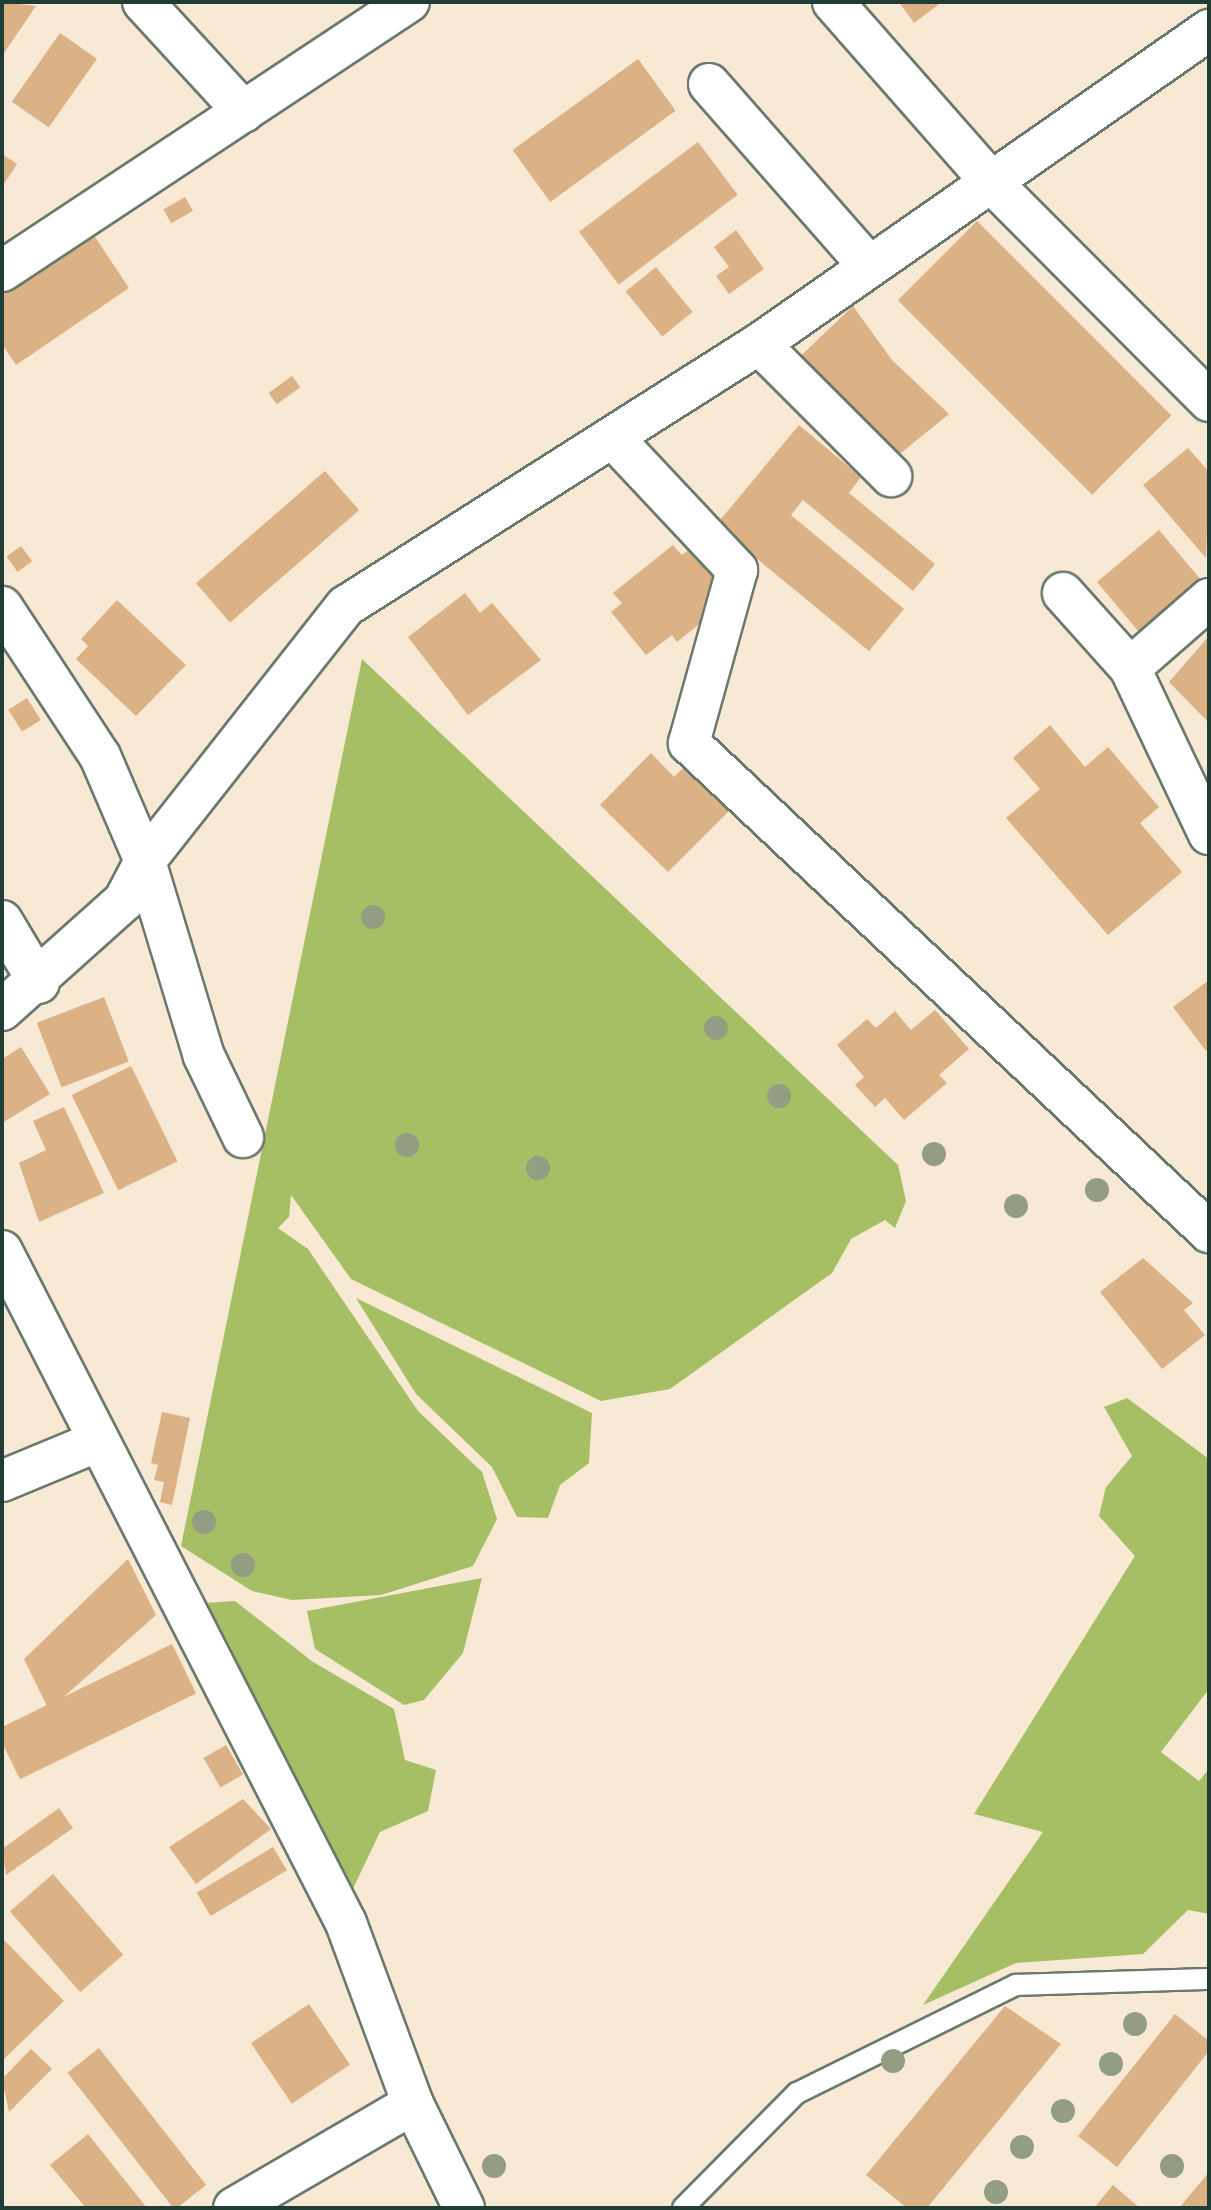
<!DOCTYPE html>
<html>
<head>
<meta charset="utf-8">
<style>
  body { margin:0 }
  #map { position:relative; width:1211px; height:2210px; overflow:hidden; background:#f7e9d4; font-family:Dekko,sans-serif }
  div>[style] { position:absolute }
  .green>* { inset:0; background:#a7bf64 }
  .building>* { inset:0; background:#dbb186; transform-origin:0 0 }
  .roads { filter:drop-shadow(2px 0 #6b796c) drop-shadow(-2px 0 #6b796c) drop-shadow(0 2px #6b796c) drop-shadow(0 -2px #6b796c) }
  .lane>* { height:20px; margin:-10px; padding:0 10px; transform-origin:10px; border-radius:10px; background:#fff }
  .street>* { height:40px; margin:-20px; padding:0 20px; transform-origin:20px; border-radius:20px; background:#fff }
  .trees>* { width:24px; height:24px; margin:-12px; border-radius:50%; background:#939d83 }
  span { translate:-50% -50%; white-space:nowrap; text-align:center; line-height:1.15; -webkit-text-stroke:6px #fdfcf7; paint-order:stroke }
  .frame { position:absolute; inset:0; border:4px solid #1f3d34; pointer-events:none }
</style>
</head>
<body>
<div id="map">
  <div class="green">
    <div style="clip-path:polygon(362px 659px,898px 1165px,906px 1201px,895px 1228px,885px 1220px,851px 1239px,832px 1273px,670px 1389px,601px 1401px,351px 1279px,291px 1195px,289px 1217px,278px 1228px,308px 1249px,418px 1411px,482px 1472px,497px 1519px,473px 1566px,381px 1595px,292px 1600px,252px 1591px,181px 1546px)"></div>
    <div style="clip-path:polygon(356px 1298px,592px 1413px,589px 1463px,560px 1485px,548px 1518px,517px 1517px,492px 1467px,416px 1394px)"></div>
    <div style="clip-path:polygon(1127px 1398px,1209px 1459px,1209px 1689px,1161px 1752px,1199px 1781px,1209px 1769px,1209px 1914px,1188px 1910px,1143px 1954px,1016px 1963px,923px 2005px,1043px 1832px,974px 1814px,1135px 1556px,1099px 1516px,1106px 1487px,1132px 1456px,1104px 1407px)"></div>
    <div style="clip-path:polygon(482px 1578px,463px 1653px,424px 1700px,404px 1705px,315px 1649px,307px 1611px)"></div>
    <div style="clip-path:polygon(235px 1601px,313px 1662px,394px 1709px,405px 1760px,436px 1770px,428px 1811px,380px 1832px,349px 1897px,203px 1603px)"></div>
  </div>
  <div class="building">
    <div style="clip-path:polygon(2px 2px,36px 6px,2px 56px)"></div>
    <div style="clip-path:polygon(899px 2px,942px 2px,914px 23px)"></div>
    <div style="left:60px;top:33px;width:45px;height:84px;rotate:35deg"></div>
    <div style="left:638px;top:59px;width:64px;height:155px;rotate:54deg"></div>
    <div style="left:698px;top:142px;width:66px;height:149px;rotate:53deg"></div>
    <div style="clip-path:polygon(2px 154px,17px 164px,2px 187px)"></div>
    <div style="left:185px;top:197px;width:16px;height:25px;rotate:60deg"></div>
    <div style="left:977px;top:221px;width:275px;height:112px;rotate:45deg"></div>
    <div style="clip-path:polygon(736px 230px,764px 269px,729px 294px,716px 276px,729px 267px,714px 247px)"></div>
    <div style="clip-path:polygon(93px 234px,129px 288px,16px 365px,2px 344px,2px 295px)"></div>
    <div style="left:656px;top:267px;width:58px;height:39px;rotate:51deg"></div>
    <div style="clip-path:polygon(853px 306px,892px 360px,949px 414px,891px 461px,791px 365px)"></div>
    <div style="left:292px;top:376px;width:14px;height:29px;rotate:54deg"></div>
    <div style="clip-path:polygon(799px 425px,861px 477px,849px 493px,935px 564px,913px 591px,803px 500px,791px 515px,904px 609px,869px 651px,716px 525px)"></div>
    <div style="clip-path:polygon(1188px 448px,1209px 472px,1206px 558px,1143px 485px)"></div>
    <div style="left:325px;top:471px;width:52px;height:171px;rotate:49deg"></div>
    <div style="left:1159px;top:530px;width:65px;height:81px;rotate:50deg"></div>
    <div style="clip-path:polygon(673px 545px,682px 555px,694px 546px,724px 583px,707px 596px,718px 609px,677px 642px,672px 635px,646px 655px,611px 612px,622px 603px,613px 593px)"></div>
    <div style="left:21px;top:546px;width:19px;height:18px;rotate:54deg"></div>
    <div style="clip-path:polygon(465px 593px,480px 613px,492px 603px,541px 660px,468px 715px,408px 637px)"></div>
    <div style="clip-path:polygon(117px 600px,186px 665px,136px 716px,76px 659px,88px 646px,81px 639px)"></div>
    <div style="clip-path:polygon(1209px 636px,1209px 723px,1169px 682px)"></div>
    <div style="left:27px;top:698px;width:26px;height:22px;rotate:58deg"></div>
    <div style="clip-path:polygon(1050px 725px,1085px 767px,1108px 747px,1159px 807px,1140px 823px,1182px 872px,1108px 935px,1006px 818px,1040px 789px,1013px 758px)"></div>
    <div style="clip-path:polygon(651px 753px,674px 777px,690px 761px,735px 805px,668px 872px,600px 805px)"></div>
    <div style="clip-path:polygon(1209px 980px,1209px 1048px,1206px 1051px,1173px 1007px)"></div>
    <div style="left:104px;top:997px;width:69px;height:72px;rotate:69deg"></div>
    <div style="clip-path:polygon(935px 1010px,969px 1049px,939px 1075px,947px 1083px,904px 1120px,885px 1098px,875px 1107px,855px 1085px,864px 1077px,837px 1045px,867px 1019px,876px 1028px,895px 1011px,911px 1030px)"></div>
    <div style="clip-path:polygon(21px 1047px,50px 1094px,2px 1123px,2px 1059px)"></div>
    <div style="left:131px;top:1066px;width:106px;height:66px;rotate:64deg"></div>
    <div style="clip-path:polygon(64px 1107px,104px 1193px,39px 1222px,19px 1163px,46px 1150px,33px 1121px)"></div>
    <div style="clip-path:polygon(1143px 1258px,1193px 1303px,1184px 1310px,1205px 1335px,1162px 1369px,1100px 1292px)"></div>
    <div style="clip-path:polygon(162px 1412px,190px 1418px,172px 1505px,160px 1502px,164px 1482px,154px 1480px,158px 1465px,151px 1463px)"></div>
    <div style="clip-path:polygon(128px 1559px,156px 1615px,49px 1710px,24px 1659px)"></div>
    <div style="left:172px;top:1644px;width:55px;height:196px;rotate:64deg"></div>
    <div style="left:226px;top:1745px;width:34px;height:26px;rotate:60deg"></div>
    <div style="clip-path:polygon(243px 1799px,271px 1829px,196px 1884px,169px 1847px)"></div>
    <div style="clip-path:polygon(59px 1808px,73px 1828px,6px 1875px,2px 1849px)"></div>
    <div style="left:273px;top:1847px;width:27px;height:89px;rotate:59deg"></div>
    <div style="left:53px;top:1874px;width:107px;height:57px;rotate:49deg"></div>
    <div style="clip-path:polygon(2px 1938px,64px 2001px,2px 2061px)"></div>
    <div style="left:309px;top:2004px;width:73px;height:70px;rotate:56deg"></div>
    <div style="clip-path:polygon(1005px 2006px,1061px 2044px,927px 2208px,907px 2208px,866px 2175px)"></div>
    <div style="clip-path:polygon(1175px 2014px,1209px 2041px,1209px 2051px,1117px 2167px,1078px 2136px)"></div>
    <div style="left:99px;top:2048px;width:174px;height:40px;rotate:52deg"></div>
    <div style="clip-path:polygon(31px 2049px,52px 2069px,9px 2112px,2px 2079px)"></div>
    <div style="clip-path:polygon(88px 2134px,147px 2208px,86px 2208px,50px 2165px)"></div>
    <div style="clip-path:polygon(1209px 2172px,1209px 2208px,1179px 2208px)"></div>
    <div style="clip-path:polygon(1113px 2185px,1140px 2208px,1094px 2208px)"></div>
  </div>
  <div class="roads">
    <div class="lane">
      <div style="left:683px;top:2208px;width:162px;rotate:-45.3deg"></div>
      <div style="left:797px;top:2093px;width:244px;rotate:-26.3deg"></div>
      <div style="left:1016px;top:1985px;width:193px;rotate:-1.8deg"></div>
    </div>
    <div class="street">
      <div style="left:143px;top:2px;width:149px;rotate:47.4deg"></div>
      <div style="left:833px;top:2px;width:240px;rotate:48.7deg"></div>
      <div style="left:991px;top:182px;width:309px;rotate:45.1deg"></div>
      <div style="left:709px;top:84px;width:238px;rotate:48.7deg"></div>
      <div style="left:2px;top:271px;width:488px;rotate:-33.5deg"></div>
      <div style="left:759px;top:344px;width:187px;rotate:45deg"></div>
      <div style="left:614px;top:439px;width:180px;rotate:46.8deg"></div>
      <div style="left:737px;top:570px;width:180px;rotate:105.5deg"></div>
      <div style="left:689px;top:743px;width:714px;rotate:43.24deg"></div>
      <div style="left:1063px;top:593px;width:101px;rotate:48.2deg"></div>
      <div style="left:1130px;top:668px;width:184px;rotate:64.6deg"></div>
      <div style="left:2px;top:607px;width:178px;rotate:56.7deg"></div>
      <div style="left:100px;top:756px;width:114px;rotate:66.8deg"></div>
      <div style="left:145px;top:861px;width:325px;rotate:-51.8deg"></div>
      <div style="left:346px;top:606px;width:489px;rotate:-32.4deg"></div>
      <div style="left:759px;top:344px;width:549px;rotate:-34.91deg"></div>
      <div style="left:1130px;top:668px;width:105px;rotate:-41.1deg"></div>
      <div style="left:2px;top:921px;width:72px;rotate:59.2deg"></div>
      <div style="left:2px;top:1010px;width:164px;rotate:-41.8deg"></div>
      <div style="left:124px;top:901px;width:45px;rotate:-62.3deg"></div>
      <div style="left:145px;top:861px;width:204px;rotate:73.2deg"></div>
      <div style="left:204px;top:1056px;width:90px;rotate:64.3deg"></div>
      <div style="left:2px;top:1251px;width:755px;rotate:62.89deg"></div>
      <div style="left:346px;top:1923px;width:193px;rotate:69.7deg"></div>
      <div style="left:413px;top:2104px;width:116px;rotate:63.9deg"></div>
      <div style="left:2px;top:1481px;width:102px;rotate:-22.5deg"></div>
      <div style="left:234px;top:2208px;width:207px;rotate:-30.2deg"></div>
    </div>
  </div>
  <div class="trees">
    <div style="left:373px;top:917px"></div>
    <div style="left:716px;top:1028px"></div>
    <div style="left:779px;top:1096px"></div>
    <div style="left:407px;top:1145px"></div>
    <div style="left:934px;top:1154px"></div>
    <div style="left:538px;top:1168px"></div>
    <div style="left:1097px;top:1190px"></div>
    <div style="left:1016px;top:1206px"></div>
    <div style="left:204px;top:1522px"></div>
    <div style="left:243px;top:1565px"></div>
    <div style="left:1135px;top:2024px"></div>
    <div style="left:893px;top:2061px"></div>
    <div style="left:1111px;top:2064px"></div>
    <div style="left:1063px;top:2111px"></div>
    <div style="left:1022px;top:2147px"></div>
    <div style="left:494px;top:2166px"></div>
    <div style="left:1172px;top:2166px"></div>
    <div style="left:996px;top:2192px"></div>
  </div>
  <div class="frame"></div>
</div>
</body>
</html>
